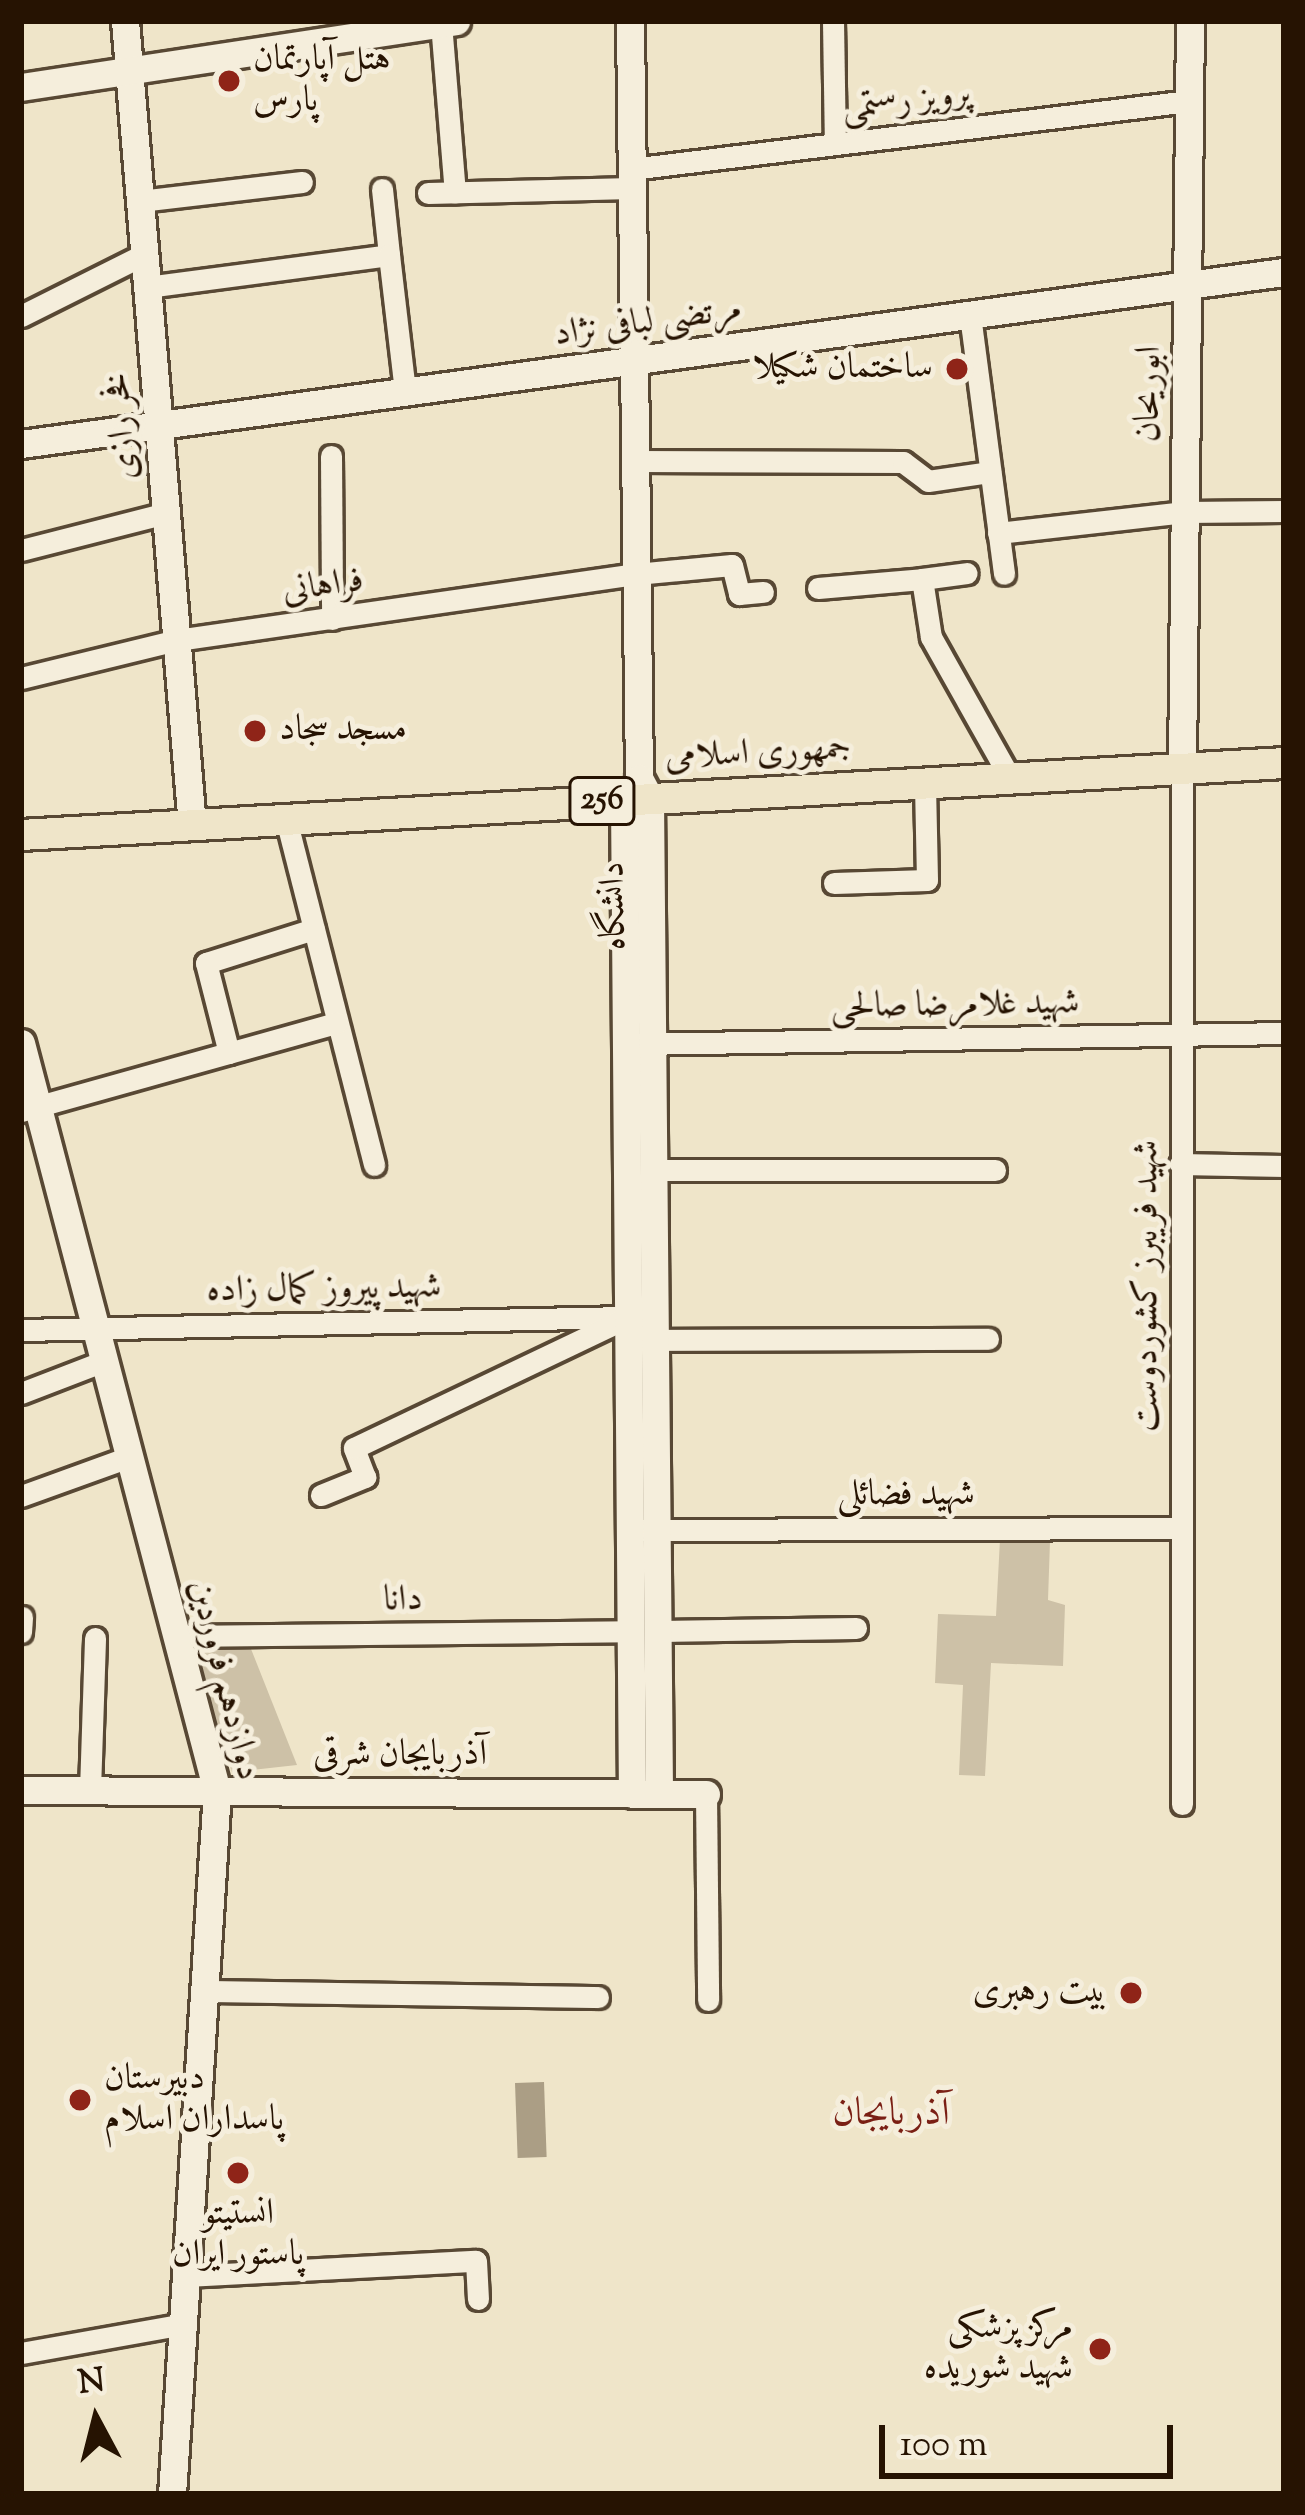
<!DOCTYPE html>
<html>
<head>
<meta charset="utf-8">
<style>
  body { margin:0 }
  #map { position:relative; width:1305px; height:2515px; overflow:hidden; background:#efe5c9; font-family:"Sorts Mill Goudy",Amiri,serif }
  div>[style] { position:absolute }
  .green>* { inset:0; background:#cdc1a7 }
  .water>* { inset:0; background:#ab9e85; transform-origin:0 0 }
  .roads { filter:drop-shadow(3px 0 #584834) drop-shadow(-3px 0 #584834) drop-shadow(0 3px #584834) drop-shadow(0 -3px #584834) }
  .street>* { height:21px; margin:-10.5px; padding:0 10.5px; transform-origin:10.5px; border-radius:10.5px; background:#f5eedc }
  .secondary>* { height:27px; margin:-13.5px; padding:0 13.5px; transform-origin:13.5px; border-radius:13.5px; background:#f5eedc }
  .primary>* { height:30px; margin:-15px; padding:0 15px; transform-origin:15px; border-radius:15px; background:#efe5c9 }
  .dots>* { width:33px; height:33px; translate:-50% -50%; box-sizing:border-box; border:6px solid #f5eedc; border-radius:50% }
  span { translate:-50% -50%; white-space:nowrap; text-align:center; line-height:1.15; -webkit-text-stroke:10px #f5eedc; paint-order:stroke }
  .shield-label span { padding:3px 9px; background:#f5eedc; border:3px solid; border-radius:9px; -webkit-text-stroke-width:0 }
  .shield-label { font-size:33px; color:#261302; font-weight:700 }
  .poi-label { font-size:36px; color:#261302 }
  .left { translate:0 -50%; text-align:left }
  .right { translate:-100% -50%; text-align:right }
  .street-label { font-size:36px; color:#261302 }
  .neighbourhood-label { font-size:39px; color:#7a1f14 }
  .frame { position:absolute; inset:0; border:24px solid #261302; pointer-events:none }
  .north { position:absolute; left:36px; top:2359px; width:120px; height:120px; -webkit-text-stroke:9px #f5eedc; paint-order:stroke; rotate:353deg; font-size:33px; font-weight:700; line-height:48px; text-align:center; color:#261302 }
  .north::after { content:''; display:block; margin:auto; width:42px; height:54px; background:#261302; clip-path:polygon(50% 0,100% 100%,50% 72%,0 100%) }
  .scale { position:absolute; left:879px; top:2425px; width:294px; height:54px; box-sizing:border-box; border:6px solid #261302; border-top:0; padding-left:15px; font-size:36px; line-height:42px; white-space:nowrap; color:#261302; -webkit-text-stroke:9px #f5eedc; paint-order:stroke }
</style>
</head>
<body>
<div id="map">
  <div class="green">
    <div style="clip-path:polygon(1000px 1539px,1050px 1541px,1048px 1600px,1065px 1605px,1063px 1666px,991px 1663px,985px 1776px,959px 1775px,963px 1685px,935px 1683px,938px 1614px,996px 1616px)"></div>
    <div style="clip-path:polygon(188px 1646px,251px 1649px,297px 1765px,232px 1772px)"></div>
  </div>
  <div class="water">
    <div style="left:544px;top:2082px;width:75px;height:29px;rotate:88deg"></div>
  </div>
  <div class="roads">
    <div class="street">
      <div style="left:833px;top:21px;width:123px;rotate:89.1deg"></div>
      <div style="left:441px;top:23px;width:170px;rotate:85.3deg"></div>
      <div style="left:631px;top:169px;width:562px;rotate:-6.95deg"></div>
      <div style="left:382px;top:189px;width:66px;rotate:83.9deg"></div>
      <div style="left:428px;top:193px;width:204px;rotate:-1.4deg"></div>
      <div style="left:140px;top:201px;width:163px;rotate:-6.7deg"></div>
      <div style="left:147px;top:287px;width:244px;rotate:-7.5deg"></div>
      <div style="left:389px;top:255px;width:138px;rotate:83.3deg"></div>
      <div style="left:970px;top:315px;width:261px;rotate:82.5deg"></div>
      <div style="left:21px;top:316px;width:139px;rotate:-26.6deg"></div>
      <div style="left:331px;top:456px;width:163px;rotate:89.6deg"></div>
      <div style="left:635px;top:461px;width:268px;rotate:0.2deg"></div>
      <div style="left:903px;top:462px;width:31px;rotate:37deg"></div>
      <div style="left:928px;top:481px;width:63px;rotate:-8.3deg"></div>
      <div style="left:998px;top:533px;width:188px;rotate:-6.4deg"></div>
      <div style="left:1185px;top:512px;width:99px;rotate:-0.6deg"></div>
      <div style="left:21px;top:550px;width:150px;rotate:-14.3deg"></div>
      <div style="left:922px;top:579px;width:45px;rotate:-7.6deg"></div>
      <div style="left:818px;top:588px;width:104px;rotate:-4.9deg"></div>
      <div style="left:922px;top:579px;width:59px;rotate:81.2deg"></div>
      <div style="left:931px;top:637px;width:162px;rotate:60.7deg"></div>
      <div style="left:21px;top:678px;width:161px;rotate:-13.7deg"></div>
      <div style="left:177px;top:640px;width:464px;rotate:-8.2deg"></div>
      <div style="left:636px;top:574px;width:96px;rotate:-5.4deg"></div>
      <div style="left:732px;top:565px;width:30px;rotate:76deg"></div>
      <div style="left:739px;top:594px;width:24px;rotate:-5deg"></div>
      <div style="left:286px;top:819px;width:357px;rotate:75.7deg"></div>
      <div style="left:834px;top:883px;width:93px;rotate:-1.8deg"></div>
      <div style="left:927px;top:880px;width:97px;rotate:-91.2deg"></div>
      <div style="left:637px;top:1044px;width:647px;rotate:-0.97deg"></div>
      <div style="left:229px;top:1053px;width:93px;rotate:-104.3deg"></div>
      <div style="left:206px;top:963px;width:113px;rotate:-17.5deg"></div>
      <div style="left:21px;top:1111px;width:328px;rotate:-15.6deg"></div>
      <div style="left:1180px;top:1164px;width:104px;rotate:1.1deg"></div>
      <div style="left:654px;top:1170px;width:341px"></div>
      <div style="left:21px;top:1330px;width:607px;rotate:-1.23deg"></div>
      <div style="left:641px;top:1340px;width:347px;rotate:-0.2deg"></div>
      <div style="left:21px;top:1393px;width:89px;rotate:-21.1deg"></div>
      <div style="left:321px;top:1495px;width:48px;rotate:-22.2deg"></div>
      <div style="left:365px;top:1477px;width:31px;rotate:-111deg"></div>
      <div style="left:354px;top:1448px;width:297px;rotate:-25.5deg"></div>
      <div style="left:21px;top:1496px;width:115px;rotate:-19.9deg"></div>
      <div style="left:643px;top:1530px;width:539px;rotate:-0.21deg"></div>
      <div style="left:658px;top:1631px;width:198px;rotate:-0.9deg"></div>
      <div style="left:21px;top:1632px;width:15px;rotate:-86deg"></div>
      <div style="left:176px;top:1636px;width:454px;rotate:-0.6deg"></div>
      <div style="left:90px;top:1790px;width:152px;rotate:-88.1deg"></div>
      <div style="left:706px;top:1794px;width:206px;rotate:89.4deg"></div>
      <div style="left:1182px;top:1804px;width:1036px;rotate:-90deg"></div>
      <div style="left:204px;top:1991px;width:394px;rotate:0.9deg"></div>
      <div style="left:186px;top:2276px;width:290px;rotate:-3deg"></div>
      <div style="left:476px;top:2261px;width:38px;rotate:87deg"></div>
      <div style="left:21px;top:2353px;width:165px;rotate:-10.1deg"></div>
    </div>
    <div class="secondary">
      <div style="left:125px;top:21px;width:807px;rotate:85.24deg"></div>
      <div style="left:630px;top:21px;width:757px;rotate:89.32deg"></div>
      <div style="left:639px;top:778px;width:24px;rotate:62deg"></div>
      <div style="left:650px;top:799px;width:995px;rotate:89.48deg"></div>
      <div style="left:21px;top:87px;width:440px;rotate:-8.6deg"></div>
      <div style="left:21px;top:444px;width:1275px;rotate:-7.76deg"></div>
      <div style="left:1182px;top:768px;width:747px;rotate:-89.39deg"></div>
      <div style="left:624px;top:800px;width:994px;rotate:89.54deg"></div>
      <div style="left:21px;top:1043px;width:773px;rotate:75.32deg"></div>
      <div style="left:217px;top:1791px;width:704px;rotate:93.66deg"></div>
      <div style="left:21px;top:1790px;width:685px;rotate:0.33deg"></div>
    </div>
    <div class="primary">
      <div style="left:21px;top:835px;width:1265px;rotate:-3.26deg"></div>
    </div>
  </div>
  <div class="dots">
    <div style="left:229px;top:81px;background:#8f2418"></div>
    <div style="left:957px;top:369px;background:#8f2418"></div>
    <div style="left:255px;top:731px;background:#8f2418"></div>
    <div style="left:1131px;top:1993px;background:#8f2418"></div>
    <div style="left:80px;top:2100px;background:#8f2418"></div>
    <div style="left:238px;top:2173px;background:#8f2418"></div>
    <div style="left:1100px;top:2349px;background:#8f2418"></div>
  </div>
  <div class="shield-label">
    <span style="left:602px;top:801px">256</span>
  </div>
  <div class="poi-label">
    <span class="left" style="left:253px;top:81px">هتل آپارتمان<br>پارس</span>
    <span class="right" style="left:933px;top:369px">ساختمان شکیلا</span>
    <span class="left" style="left:279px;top:731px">مسجد سجاد</span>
    <span class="right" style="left:1107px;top:1993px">بیت رهبری</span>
    <span class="left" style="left:104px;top:2100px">دبیرستان<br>پاسداران اسلام</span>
    <span style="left:238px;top:2235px">انستیتو<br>پاستور ایران</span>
    <span class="right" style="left:1073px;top:2349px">مرکز پزشکی<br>شهید شوریده</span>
  </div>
  <div class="street-label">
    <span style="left:906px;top:102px;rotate:-7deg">پرویز رستمی</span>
    <span style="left:648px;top:323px;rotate:-8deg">مرتضی لبافی نژاد</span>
    <span style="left:1150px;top:394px;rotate:-89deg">ابوریحان</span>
    <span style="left:123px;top:426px;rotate:-95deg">فخر رازی</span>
    <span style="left:323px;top:587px;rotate:-8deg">فراهانی</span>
    <span style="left:758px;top:754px;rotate:-3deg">جمهوری اسلامی</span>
    <span style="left:615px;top:906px;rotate:-91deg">دانشگاه</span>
    <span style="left:955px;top:1006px;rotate:-1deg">شهید غلامرضا صالحی</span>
    <span style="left:1148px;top:1286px;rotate:-90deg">شهید فریبرز کشوردوست</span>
    <span style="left:324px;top:1290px;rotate:-1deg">شهید پیروز کمال زاده</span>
    <span style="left:906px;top:1496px">شهید فضائلی</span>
    <span style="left:403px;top:1601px;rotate:-1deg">دانا</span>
    <span style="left:223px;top:1680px;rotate:76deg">دوازدهم فروردین</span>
    <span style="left:400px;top:1756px">آذربایجان شرقی</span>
  </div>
  <div class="neighbourhood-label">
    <span style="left:891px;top:2115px">آذربایجان</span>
  </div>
  <div class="frame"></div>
  <div class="north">N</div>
  <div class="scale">100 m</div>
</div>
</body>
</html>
